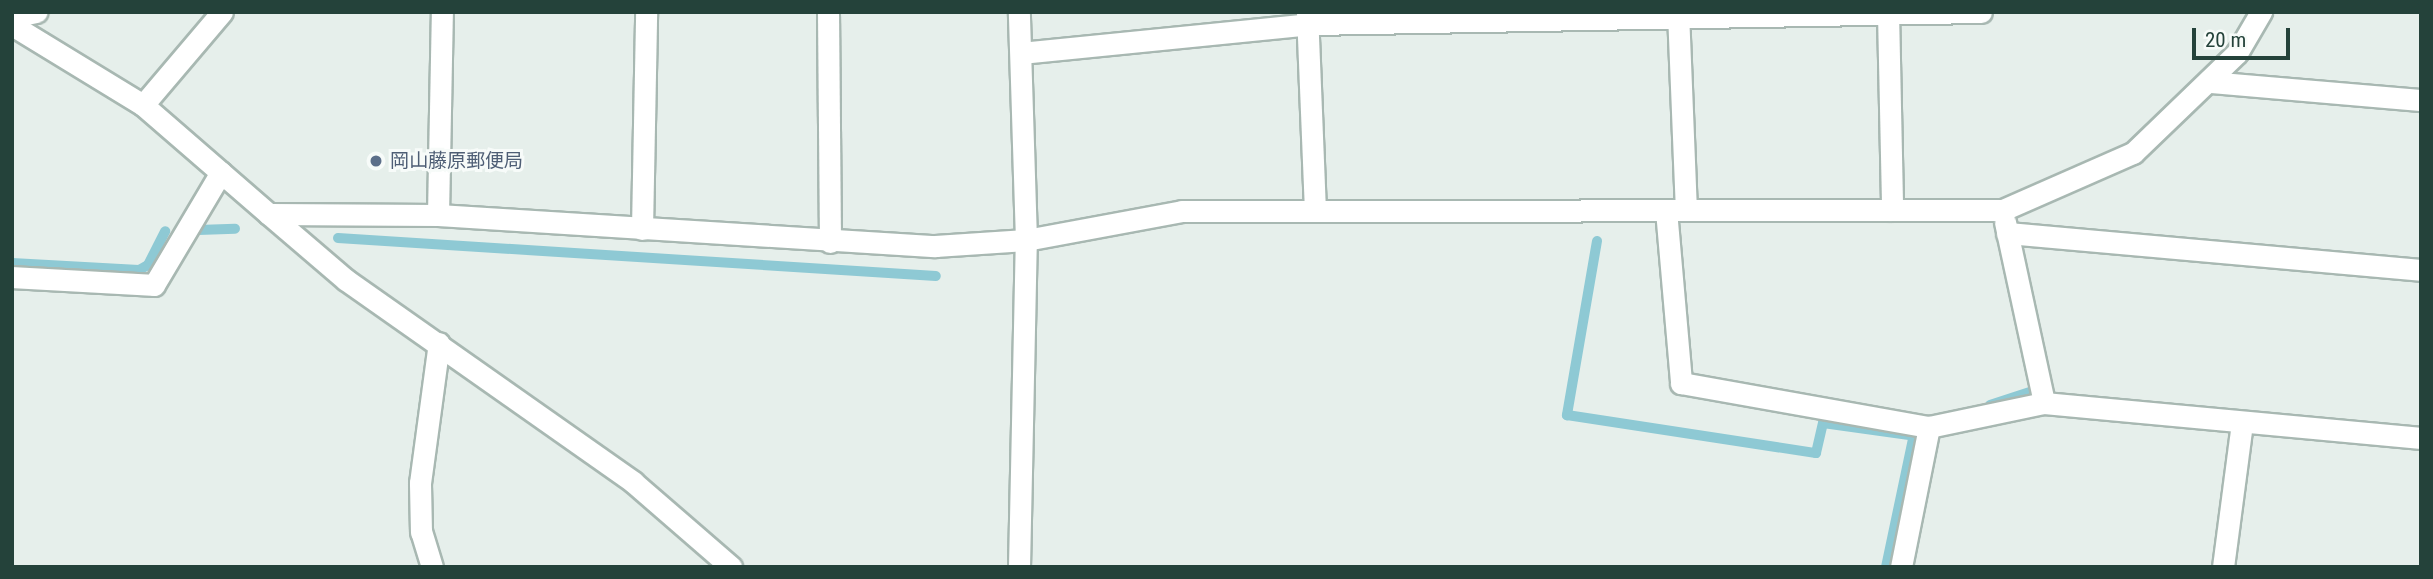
<!DOCTYPE html>
<html>
<head>
<meta charset="utf-8">
<style>
  body { margin:0 }
  #map { position:relative; width:2433px; height:579px; overflow:hidden; background:#e6efeb; font-family:"Roboto Condensed","Noto Sans JP",sans-serif }
  div>[style] { position:absolute }
  .stream>* { height:10px; margin:-5px; padding:0 5px; transform-origin:5px; border-radius:5px; background:#8ec9d4 }
  .roads { filter:drop-shadow(2px 0 #a8b8b2) drop-shadow(-2px 0 #a8b8b2) drop-shadow(0 2px #a8b8b2) drop-shadow(0 -2px #a8b8b2) }
  .street>* { height:21px; margin:-10.5px; padding:0 10.5px; transform-origin:10.5px; border-radius:10.5px; background:#fff }
  .secondary>* { height:21px; margin:-10.5px; padding:0 10.5px; transform-origin:10.5px; border-radius:10.5px; background:#fff }
  .dots>* { width:19px; height:19px; translate:-50% -50%; box-sizing:border-box; border:4px solid #f7fbf9; border-radius:50% }
  span { translate:-50% -50%; white-space:nowrap; text-align:center; line-height:1.15; -webkit-text-stroke:6px #f7fbf9; paint-order:stroke }
  .service-label { font-size:19px; color:#4e5e75 }
  .left { translate:0 -50%; text-align:left }
  .frame { position:absolute; inset:0; border:14px solid #24423a; pointer-events:none }
  .scale { position:absolute; left:2192px; top:28px; width:98px; height:32px; box-sizing:border-box; border:4px solid #24423a; border-top:0; padding-left:9px; font-size:21px; line-height:24px; white-space:nowrap; color:#24423a; -webkit-text-stroke:5px #f7fbf9; paint-order:stroke }
</style>
</head>
<body>
<div id="map">
  <div class="stream">
    <div style="left:198px;top:230px;width:37px;rotate:-2deg"></div>
    <div style="left:338px;top:238px;width:599px;rotate:3.64deg"></div>
    <div style="left:1597px;top:241px;width:177px;rotate:99.8deg"></div>
    <div style="left:1567px;top:415px;width:252px;rotate:8.7deg"></div>
    <div style="left:1816px;top:453px;width:31px;rotate:-77deg"></div>
    <div style="left:1823px;top:423px;width:87px;rotate:7.9deg"></div>
    <div style="left:12px;top:263px;width:127px;rotate:3.2deg"></div>
    <div style="left:139px;top:270px;width:10px;rotate:-29deg"></div>
    <div style="left:148px;top:265px;width:38px;rotate:-63deg"></div>
    <div style="left:1990px;top:405px;width:45px;rotate:-18deg"></div>
    <div style="left:1886px;top:567px;width:136px;rotate:-78.1deg"></div>
  </div>
  <div class="roads">
    <div class="street">
      <div style="left:828px;top:12px;width:230px;rotate:89.5deg"></div>
      <div style="left:1307px;top:12px;width:198px;rotate:87.7deg"></div>
      <div style="left:1678px;top:12px;width:198px;rotate:87.7deg"></div>
      <div style="left:1888px;top:12px;width:198px;rotate:88.8deg"></div>
      <div style="left:12px;top:17px;width:25px;rotate:-12deg"></div>
      <div style="left:1021px;top:53px;width:291px;rotate:-5.7deg"></div>
      <div style="left:1311px;top:24px;width:670px;rotate:-1.03deg"></div>
      <div style="left:2210px;top:82px;width:212px;rotate:4.9deg"></div>
      <div style="left:143px;top:105px;width:122px;rotate:-49.7deg"></div>
      <div style="left:1666px;top:210px;width:174px;rotate:85deg"></div>
      <div style="left:1681px;top:383px;width:252px;rotate:10.1deg"></div>
      <div style="left:269px;top:214px;width:169px;rotate:0.3deg"></div>
      <div style="left:438px;top:215px;width:498px;rotate:3.6deg"></div>
      <div style="left:935px;top:246px;width:91px;rotate:-3.8deg"></div>
      <div style="left:1026px;top:240px;width:159px;rotate:-10.5deg"></div>
      <div style="left:1182px;top:211px;width:821px;rotate:-0.07deg"></div>
      <div style="left:2003px;top:210px;width:142px;rotate:-23.7deg"></div>
      <div style="left:2133px;top:153px;width:144px;rotate:-43.9deg"></div>
      <div style="left:2237px;top:53px;width:48px;rotate:-59.7deg"></div>
      <div style="left:269px;top:214px;width:101px;rotate:40.6deg"></div>
      <div style="left:346px;top:280px;width:351px;rotate:35.1deg"></div>
      <div style="left:633px;top:482px;width:130px;rotate:40.9deg"></div>
      <div style="left:438px;top:215px;width:203px;rotate:-88.9deg"></div>
      <div style="left:2005px;top:222px;width:185px;rotate:77.8deg"></div>
      <div style="left:642px;top:229px;width:217px;rotate:-88.9deg"></div>
      <div style="left:2007px;top:233px;width:416px;rotate:5.1deg"></div>
      <div style="left:12px;top:277px;width:142px;rotate:3.2deg"></div>
      <div style="left:154px;top:285px;width:131px;rotate:-59.3deg"></div>
      <div style="left:432px;top:567px;width:37px;rotate:-107deg"></div>
      <div style="left:421px;top:532px;width:49px;rotate:-91.2deg"></div>
      <div style="left:420px;top:483px;width:141px;rotate:-82.3deg"></div>
      <div style="left:1019px;top:567px;width:327px;rotate:-88.8deg"></div>
      <div style="left:1026px;top:240px;width:228px;rotate:-91.8deg"></div>
      <div style="left:1901px;top:567px;width:143px;rotate:-78.7deg"></div>
      <div style="left:1929px;top:427px;width:117px;rotate:-11.8deg"></div>
      <div style="left:2044px;top:403px;width:379px;rotate:5.3deg"></div>
      <div style="left:2223px;top:567px;width:145px;rotate:-82.5deg"></div>
    </div>
    <div class="secondary">
      <div style="left:12px;top:25px;width:153px;rotate:31.4deg"></div>
      <div style="left:143px;top:105px;width:167px;rotate:40.9deg"></div>
    </div>
  </div>
  <div class="dots">
    <div style="left:376px;top:161px;background:#5c6f8a"></div>
  </div>
  <div class="service-label">
    <span class="left" style="left:390px;top:161px">岡山藤原郵便局</span>
  </div>
  <div class="frame"></div>
  <div class="scale">20 m</div>
</div>
</body>
</html>
